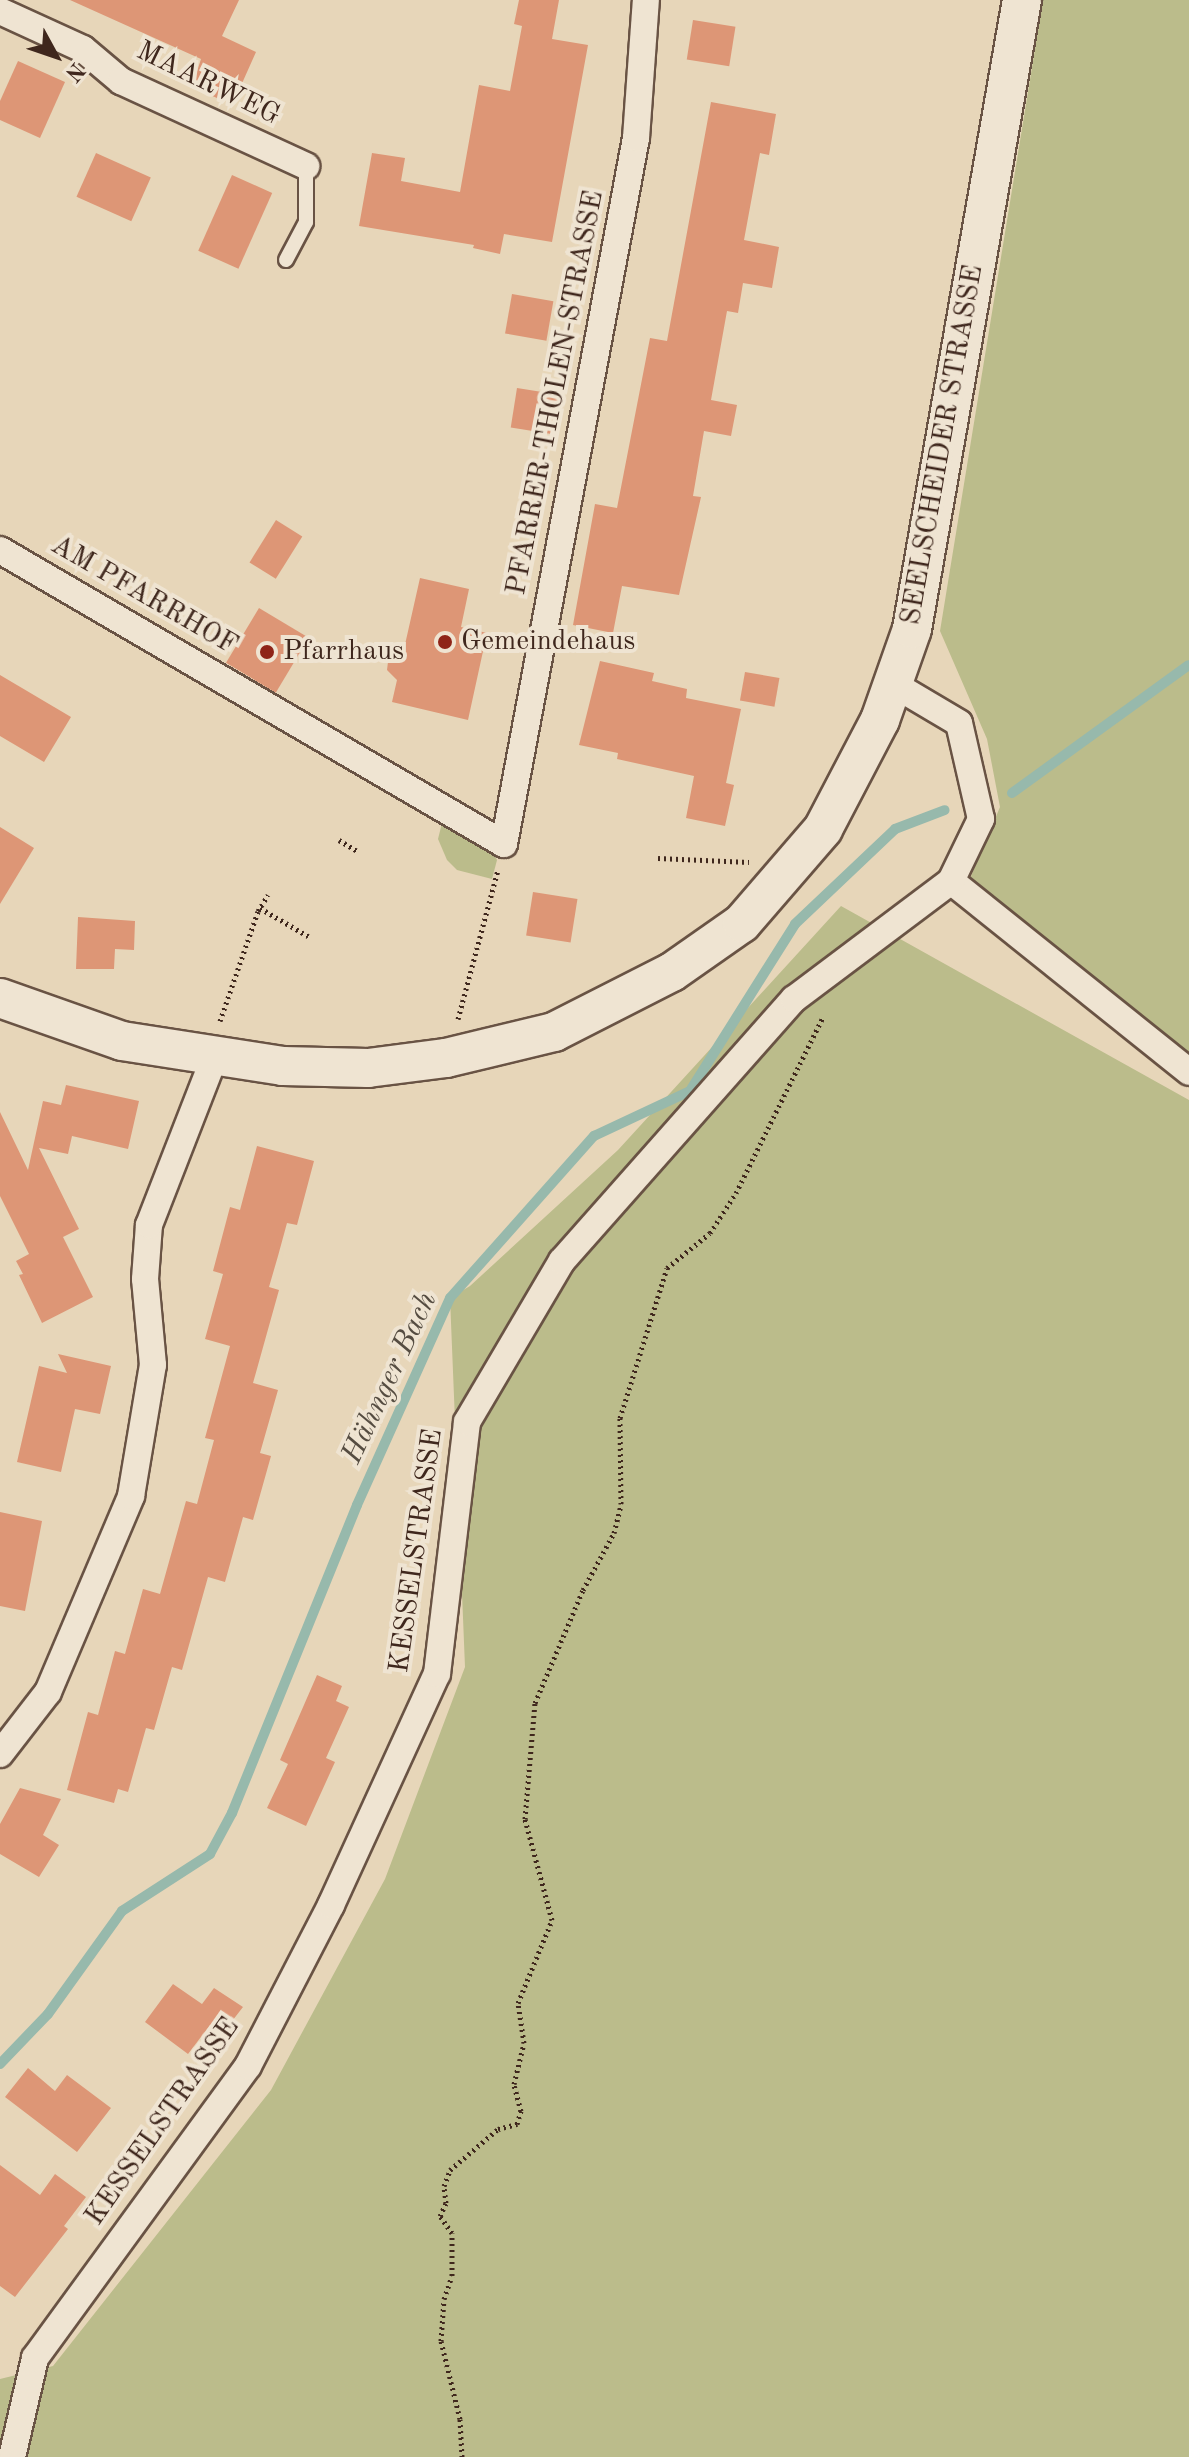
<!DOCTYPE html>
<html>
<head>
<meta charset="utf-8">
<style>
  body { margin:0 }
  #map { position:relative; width:1189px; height:2457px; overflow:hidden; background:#e7d6b9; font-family:"Old Standard TT",serif }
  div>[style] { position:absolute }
  .green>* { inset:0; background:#bbbc8b }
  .stream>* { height:10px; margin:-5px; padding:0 5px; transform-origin:5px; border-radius:5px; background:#97b9ac }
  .building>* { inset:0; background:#dd9676; transform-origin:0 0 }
  .path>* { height:5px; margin-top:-2.5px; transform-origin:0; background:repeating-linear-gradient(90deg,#3f271d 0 2px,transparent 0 6px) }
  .roads { filter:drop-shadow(2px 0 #695344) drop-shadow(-2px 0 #695344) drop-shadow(0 2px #695344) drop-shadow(0 -2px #695344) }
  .lane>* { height:14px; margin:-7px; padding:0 7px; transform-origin:7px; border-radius:7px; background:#efe4d2 }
  .street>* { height:26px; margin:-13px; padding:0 13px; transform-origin:13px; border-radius:13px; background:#efe4d2 }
  .secondary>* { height:38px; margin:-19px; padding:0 19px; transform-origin:19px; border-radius:19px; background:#efe4d2 }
  .dots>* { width:22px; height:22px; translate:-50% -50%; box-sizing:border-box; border:4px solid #efe4d2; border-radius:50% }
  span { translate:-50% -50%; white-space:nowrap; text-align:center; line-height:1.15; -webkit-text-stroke:8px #efe4d2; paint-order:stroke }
  .street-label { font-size:28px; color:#3f271d }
  .poi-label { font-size:28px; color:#3f271d }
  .left { translate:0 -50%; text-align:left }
  .water-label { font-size:30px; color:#554c41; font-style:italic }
  .north { position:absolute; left:16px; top:16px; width:80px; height:80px; -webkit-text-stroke:6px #efe4d2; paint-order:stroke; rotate:130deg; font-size:22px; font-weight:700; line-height:32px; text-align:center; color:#3f271d }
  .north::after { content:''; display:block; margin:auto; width:28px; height:36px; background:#3f271d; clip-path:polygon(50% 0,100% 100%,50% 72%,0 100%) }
</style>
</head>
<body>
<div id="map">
  <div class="green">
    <div style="clip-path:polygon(1043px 0,1189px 0,1189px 1059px,969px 881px,1000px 807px,987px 739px,940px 631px)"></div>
    <div style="clip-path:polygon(442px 823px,494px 855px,497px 860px,492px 879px,457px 870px,447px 860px,438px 839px)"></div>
    <div style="clip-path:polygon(841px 906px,1189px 1100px,1189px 2457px,0 2457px,0 2379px,53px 2366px,271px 2090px,385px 1879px,465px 1667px,450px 1298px,470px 1286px,618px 1150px)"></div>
  </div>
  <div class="stream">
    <div style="left:1012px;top:793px;width:218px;rotate:-35.9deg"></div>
    <div style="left:0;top:2064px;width:69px;rotate:-46.2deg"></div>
    <div style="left:48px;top:2014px;width:127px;rotate:-54.3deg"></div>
    <div style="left:122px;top:1911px;width:105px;rotate:-32.9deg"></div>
    <div style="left:210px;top:1854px;width:47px;rotate:-61.8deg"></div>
    <div style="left:232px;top:1813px;width:332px;rotate:-67.9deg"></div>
    <div style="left:357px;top:1505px;width:227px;rotate:-65.8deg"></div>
    <div style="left:450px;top:1298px;width:217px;rotate:-48.4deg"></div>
    <div style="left:594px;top:1136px;width:106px;rotate:-25.1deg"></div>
    <div style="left:690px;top:1091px;width:197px;rotate:-57.8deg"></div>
    <div style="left:795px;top:924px;width:138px;rotate:-43.5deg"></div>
    <div style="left:895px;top:829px;width:53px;rotate:-20.8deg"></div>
  </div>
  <div class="building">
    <div style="clip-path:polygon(70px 0,239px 0,222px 36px,256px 52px,235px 99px,219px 92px,217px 98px,192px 87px,201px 59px)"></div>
    <div style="clip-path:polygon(519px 0,559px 0,552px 39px,588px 45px,552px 242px,504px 234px,500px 254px,473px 248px,474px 245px,359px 226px,372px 153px,405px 158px,401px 181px,460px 192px,479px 85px,510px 91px,522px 26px,514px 24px)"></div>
    <div style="left:693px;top:20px;width:43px;height:40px;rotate:9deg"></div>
    <div style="clip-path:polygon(18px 61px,65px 82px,40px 138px,0 120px,0 101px)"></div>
    <div style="clip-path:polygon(711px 102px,776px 114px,769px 155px,760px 153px,744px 240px,779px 247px,772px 288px,743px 283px,738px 313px,727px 311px,711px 400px,737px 405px,731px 436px,704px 431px,693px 496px,701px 497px,679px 595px,622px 586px,613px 633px,573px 625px,595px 504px,617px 508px,650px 338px,667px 341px)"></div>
    <div style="left:96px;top:153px;width:60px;height:48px;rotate:24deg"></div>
    <div style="left:232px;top:175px;width:44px;height:83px;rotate:24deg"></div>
    <div style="left:512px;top:294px;width:42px;height:40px;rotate:10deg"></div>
    <div style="left:517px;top:388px;width:43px;height:40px;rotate:9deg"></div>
    <div style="left:276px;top:520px;width:31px;height:50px;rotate:32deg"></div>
    <div style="clip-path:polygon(420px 578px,469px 589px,461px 627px,487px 633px,468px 720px,392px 702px,397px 680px,387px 670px,388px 662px,393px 654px,404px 649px)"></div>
    <div style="left:259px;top:608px;width:58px;height:64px;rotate:31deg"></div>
    <div style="clip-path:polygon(600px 661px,654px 673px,652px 681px,687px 689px,686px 698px,741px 709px,726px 783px,734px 785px,725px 826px,686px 818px,694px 776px,617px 759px,618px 753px,579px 745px)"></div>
    <div style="left:745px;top:672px;width:35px;height:29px;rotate:10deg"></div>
    <div style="clip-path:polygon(0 675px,71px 717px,44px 762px,0 736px)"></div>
    <div style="clip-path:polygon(0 827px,34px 848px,0 904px)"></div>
    <div style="left:533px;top:892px;width:45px;height:44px;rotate:9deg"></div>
    <div style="clip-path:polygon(78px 917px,135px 921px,134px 950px,115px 949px,114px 969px,76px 969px)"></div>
    <div style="clip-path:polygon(66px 1085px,139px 1101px,128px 1149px,72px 1136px,68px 1154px,39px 1148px,79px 1229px,63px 1237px,93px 1297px,42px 1323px,19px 1275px,23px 1274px,16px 1261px,29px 1254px,0 1196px,0 1112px,28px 1170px,43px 1101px,61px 1105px)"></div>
    <div style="clip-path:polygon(257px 1146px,314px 1161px,297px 1225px,287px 1223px,278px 1256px,269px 1287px,279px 1290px,253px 1383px,278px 1390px,260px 1453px,271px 1456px,253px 1520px,243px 1517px,225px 1582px,208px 1577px,182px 1670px,172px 1667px,154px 1730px,146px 1728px,128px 1792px,118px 1789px,114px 1803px,67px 1790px,88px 1712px,98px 1715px,115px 1651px,125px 1654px,143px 1589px,160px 1594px,186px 1501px,197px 1504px,214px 1440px,205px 1438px,230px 1346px,205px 1339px,223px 1274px,213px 1271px,230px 1207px,240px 1210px)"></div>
    <div style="clip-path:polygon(58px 1354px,111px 1366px,100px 1414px,75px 1409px,61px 1472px,17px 1462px,39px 1366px,67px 1373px)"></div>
    <div style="clip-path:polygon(0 1512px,42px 1521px,25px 1611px,0 1606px)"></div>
    <div style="clip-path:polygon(317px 1675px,342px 1686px,336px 1701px,349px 1707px,326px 1758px,335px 1762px,306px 1826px,267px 1808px,288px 1764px,280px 1760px)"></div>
    <div style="clip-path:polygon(20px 1788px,61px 1799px,43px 1835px,59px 1845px,39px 1877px,0 1854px,0 1824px)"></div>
    <div style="clip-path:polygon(173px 1984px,202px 2004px,214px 1988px,243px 2007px,222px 2034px,210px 2025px,188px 2054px,145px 2022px)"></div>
    <div style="clip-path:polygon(28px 2068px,55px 2091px,67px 2075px,111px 2108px,77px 2152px,5px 2097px)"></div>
    <div style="clip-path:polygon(0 2165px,40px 2195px,55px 2174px,86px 2197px,64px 2226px,68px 2229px,15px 2297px,0 2286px)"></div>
  </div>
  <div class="path">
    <div style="left:339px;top:840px;width:23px;rotate:31deg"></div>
    <div style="left:658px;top:858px;width:91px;rotate:2.5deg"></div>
    <div style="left:260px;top:908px;width:56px;rotate:30.3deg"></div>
    <div style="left:458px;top:1019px;width:154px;rotate:-75deg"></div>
    <div style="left:220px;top:1021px;width:116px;rotate:-70.9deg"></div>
    <div style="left:258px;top:911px;width:19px;rotate:-58deg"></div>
    <div style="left:462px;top:2457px;width:38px;rotate:-93deg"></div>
    <div style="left:460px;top:2419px;width:80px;rotate:-103.7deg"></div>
    <div style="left:441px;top:2341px;width:42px;rotate:-85.9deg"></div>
    <div style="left:444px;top:2299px;width:24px;rotate:-71deg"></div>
    <div style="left:452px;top:2276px;width:43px;rotate:-90deg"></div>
    <div style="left:452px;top:2233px;width:21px;rotate:-125deg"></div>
    <div style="left:440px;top:2216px;width:14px;rotate:-65deg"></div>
    <div style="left:446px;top:2203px;width:17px;rotate:-97deg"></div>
    <div style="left:444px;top:2186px;width:17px;rotate:-69deg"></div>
    <div style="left:450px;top:2170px;width:63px;rotate:-40.5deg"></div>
    <div style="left:498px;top:2129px;width:20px;rotate:-15deg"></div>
    <div style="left:517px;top:2124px;width:14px;rotate:-73deg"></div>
    <div style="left:521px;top:2111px;width:28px;rotate:-105deg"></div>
    <div style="left:514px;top:2084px;width:42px;rotate:-76.3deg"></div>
    <div style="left:524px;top:2043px;width:40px;rotate:-98.5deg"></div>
    <div style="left:518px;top:2003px;width:90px;rotate:-67.7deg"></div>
    <div style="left:552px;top:1920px;width:105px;rotate:-105deg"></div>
    <div style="left:525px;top:1819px;width:116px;rotate:-85.1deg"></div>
    <div style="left:535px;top:1703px;width:123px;rotate:-67deg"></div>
    <div style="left:583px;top:1590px;width:65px;rotate:-61.5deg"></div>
    <div style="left:614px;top:1533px;width:30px;rotate:-76deg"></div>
    <div style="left:621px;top:1504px;width:86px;rotate:-90.7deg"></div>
    <div style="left:620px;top:1418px;width:157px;rotate:-72.6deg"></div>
    <div style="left:667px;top:1268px;width:55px;rotate:-39.1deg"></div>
    <div style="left:710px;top:1233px;width:48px;rotate:-57deg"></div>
    <div style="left:736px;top:1193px;width:196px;rotate:-63.7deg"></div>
  </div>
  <div class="roads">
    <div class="lane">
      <div style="left:286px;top:260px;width:43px;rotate:-62.2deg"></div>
      <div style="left:306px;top:222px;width:56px;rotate:-90deg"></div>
    </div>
    <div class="street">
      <div style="left:0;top:11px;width:91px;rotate:24.6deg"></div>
      <div style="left:83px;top:49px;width:50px;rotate:40.1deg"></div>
      <div style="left:121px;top:81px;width:204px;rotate:24.7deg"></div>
      <div style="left:0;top:550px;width:583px;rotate:30.26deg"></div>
      <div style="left:504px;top:844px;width:718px;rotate:-79.41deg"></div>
      <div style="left:636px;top:138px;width:138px;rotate:-85.9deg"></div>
      <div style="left:951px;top:881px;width:305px;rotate:38.7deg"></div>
      <div style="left:0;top:1754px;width:78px;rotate:-52.3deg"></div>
      <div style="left:48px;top:1692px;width:213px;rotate:-67deg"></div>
      <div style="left:131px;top:1496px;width:133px;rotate:-80.5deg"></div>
      <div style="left:153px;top:1365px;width:86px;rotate:-95.3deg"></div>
      <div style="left:145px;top:1279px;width:54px;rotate:-85.8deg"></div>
      <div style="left:149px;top:1225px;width:179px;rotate:-68.7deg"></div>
      <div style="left:12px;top:2457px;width:102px;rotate:-76.9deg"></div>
      <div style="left:35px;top:2358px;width:361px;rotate:-53.9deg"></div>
      <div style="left:248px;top:2066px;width:181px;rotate:-62.7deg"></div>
      <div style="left:331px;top:1905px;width:254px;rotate:-65.4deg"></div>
      <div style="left:437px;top:1674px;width:254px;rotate:-83.2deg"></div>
      <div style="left:467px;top:1422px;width:187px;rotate:-59.5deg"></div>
      <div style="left:562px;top:1261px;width:350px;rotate:-48.5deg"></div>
      <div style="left:794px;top:999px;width:196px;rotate:-36.9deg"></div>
      <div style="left:951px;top:881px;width:69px;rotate:-64.2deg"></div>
      <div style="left:981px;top:819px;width:98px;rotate:-102.9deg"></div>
      <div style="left:959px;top:723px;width:77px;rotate:-149.4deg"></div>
    </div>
    <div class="secondary">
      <div style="left:0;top:998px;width:129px;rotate:19.4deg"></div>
      <div style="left:122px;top:1041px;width:163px;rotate:8.8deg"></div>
      <div style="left:283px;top:1066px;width:85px;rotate:1.3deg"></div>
      <div style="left:368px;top:1068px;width:79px;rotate:-7.3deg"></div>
      <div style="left:446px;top:1058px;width:111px;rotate:-13.5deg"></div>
      <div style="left:554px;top:1032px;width:132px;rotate:-27deg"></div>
      <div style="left:672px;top:972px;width:85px;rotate:-35deg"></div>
      <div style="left:742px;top:923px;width:124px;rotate:-49.2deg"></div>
      <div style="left:823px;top:829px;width:123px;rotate:-62.4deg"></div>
      <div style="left:880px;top:720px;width:96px;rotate:-70.6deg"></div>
      <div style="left:912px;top:629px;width:639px;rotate:-80.08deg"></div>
    </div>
  </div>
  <div class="dots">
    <div style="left:445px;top:642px;background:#8f2418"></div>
    <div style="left:267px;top:652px;background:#8f2418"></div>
  </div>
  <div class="street-label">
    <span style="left:208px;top:84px;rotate:26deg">MAARWEG</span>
    <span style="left:556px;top:393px;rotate:-79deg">PFARRER-THOLEN-STRASSE</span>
    <span style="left:943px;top:445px;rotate:-80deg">SEELSCHEIDER STRASSE</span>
    <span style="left:144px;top:596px;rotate:30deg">AM PFARRHOF</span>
    <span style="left:417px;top:1551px;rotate:-82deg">KESSELSTRASSE</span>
    <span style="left:163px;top:2122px;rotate:-55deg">KESSELSTRASSE</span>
  </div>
  <div class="poi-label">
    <span class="left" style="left:461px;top:642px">Gemeindehaus</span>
    <span class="left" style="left:283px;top:652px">Pfarrhaus</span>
  </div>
  <div class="water-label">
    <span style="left:390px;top:1378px;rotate:-65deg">Hähnger Bach</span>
  </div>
  <div class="north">N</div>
</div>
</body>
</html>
